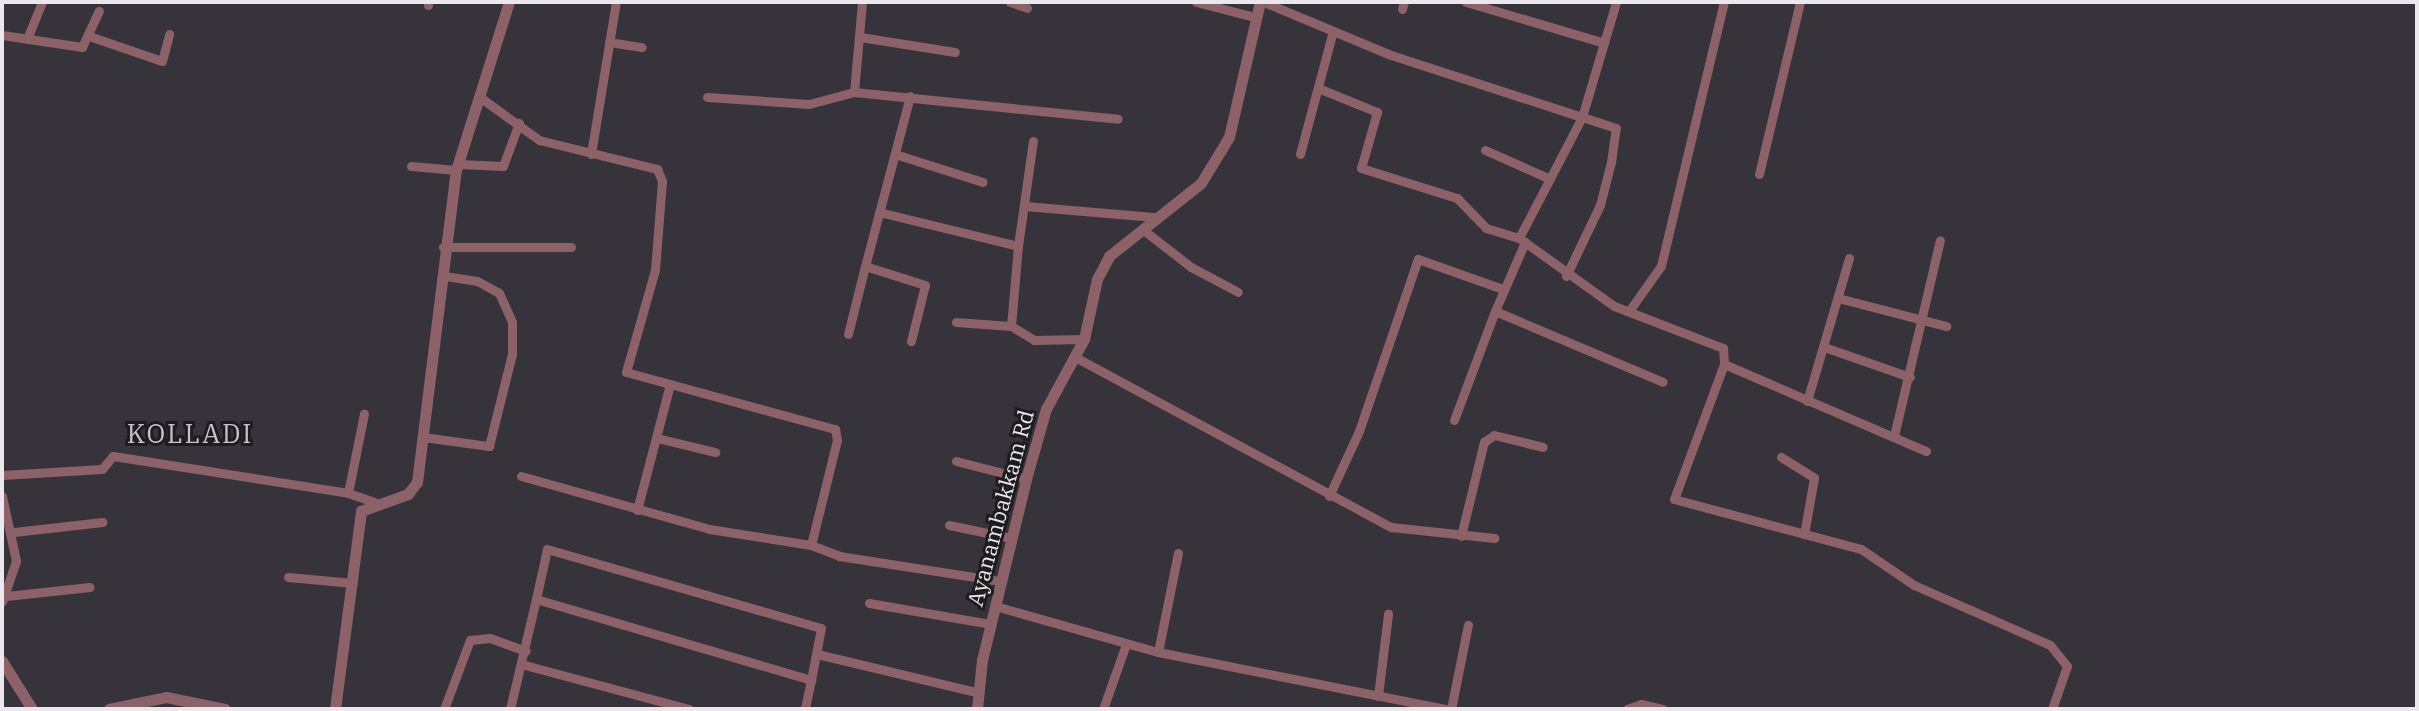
<!DOCTYPE html>
<html>
<head>
<meta charset="utf-8">
<style>
  body { margin:0 }
  #map { position:relative; width:2419px; height:711px; overflow:hidden; background:#37333a; font-family:"IBM Plex Serif",serif }
  div>[style] { position:absolute }
  .minor>* { height:9px; margin:-4.5px; padding:0 4.5px; transform-origin:4.5px; border-radius:4.5px; background:#8d6168 }
  .tertiary>* { height:11px; margin:-5.5px; padding:0 5.5px; transform-origin:5.5px; border-radius:5.5px; background:#8d6168 }
  span { translate:-50% -50%; white-space:nowrap; text-align:center; line-height:1.15; -webkit-text-stroke:6px #1d1c1f; paint-order:stroke }
  .street-label { font-size:22px; color:#ebe8ed }
  .quarter-label { font-size:26px; color:#c6c2ca; letter-spacing:2px }
  .frame { position:absolute; inset:0; border:4px solid #ebe8ed; pointer-events:none }
</style>
</head>
<body>
<div id="map">
  <div class="minor">
    <div style="left:1010px;top:2px;width:18px;rotate:19deg"></div>
    <div style="left:1196px;top:2px;width:61px;rotate:14.3deg"></div>
    <div style="left:1264px;top:2px;width:138px;rotate:22.7deg"></div>
    <div style="left:1391px;top:55px;width:201px;rotate:18deg"></div>
    <div style="left:1582px;top:117px;width:136px;rotate:117.5deg"></div>
    <div style="left:1519px;top:238px;width:117px;rotate:35.6deg"></div>
    <div style="left:1614px;top:306px;width:117px;rotate:21.1deg"></div>
    <div style="left:1723px;top:348px;width:16px;rotate:86deg"></div>
    <div style="left:1724px;top:364px;width:144px;rotate:110.3deg"></div>
    <div style="left:1674px;top:499px;width:194px;rotate:15deg"></div>
    <div style="left:1861px;top:549px;width:64px;rotate:34.2deg"></div>
    <div style="left:1914px;top:585px;width:149px;rotate:23.8deg"></div>
    <div style="left:2050px;top:645px;width:27px;rotate:51deg"></div>
    <div style="left:2067px;top:666px;width:46px;rotate:109.2deg"></div>
    <div style="left:1466px;top:2px;width:144px;rotate:16.5deg"></div>
    <div style="left:428px;top:5px;width:3px;rotate:-90deg"></div>
    <div style="left:1402px;top:9px;width:7px;rotate:-74deg"></div>
    <div style="left:2px;top:35px;width:81px;rotate:8.5deg"></div>
    <div style="left:82px;top:47px;width:40px;rotate:-65deg"></div>
    <div style="left:89px;top:36px;width:77px;rotate:18.9deg"></div>
    <div style="left:162px;top:61px;width:28px;rotate:-75deg"></div>
    <div style="left:860px;top:37px;width:96px;rotate:9deg"></div>
    <div style="left:27px;top:39px;width:40px;rotate:-68deg"></div>
    <div style="left:609px;top:42px;width:33px;rotate:9deg"></div>
    <div style="left:1318px;top:88px;width:64px;rotate:22.1deg"></div>
    <div style="left:1377px;top:112px;width:58px;rotate:105.9deg"></div>
    <div style="left:1361px;top:168px;width:101px;rotate:17.4deg"></div>
    <div style="left:1457px;top:198px;width:42px;rotate:46deg"></div>
    <div style="left:1486px;top:228px;width:34px;rotate:17deg"></div>
    <div style="left:854px;top:92px;width:90px;rotate:-84.9deg"></div>
    <div style="left:910px;top:96px;width:176px;rotate:104.8deg"></div>
    <div style="left:865px;top:266px;width:63px;rotate:17.6deg"></div>
    <div style="left:925px;top:285px;width:58px;rotate:104deg"></div>
    <div style="left:707px;top:97px;width:102px;rotate:3.9deg"></div>
    <div style="left:809px;top:104px;width:47px;rotate:-14.9deg"></div>
    <div style="left:854px;top:92px;width:265px;rotate:5.8deg"></div>
    <div style="left:481px;top:98px;width:72px;rotate:35.9deg"></div>
    <div style="left:539px;top:140px;width:122px;rotate:13.8deg"></div>
    <div style="left:657px;top:169px;width:13px;rotate:67deg"></div>
    <div style="left:662px;top:181px;width:89px;rotate:94.5deg"></div>
    <div style="left:655px;top:270px;width:106px;rotate:105.9deg"></div>
    <div style="left:626px;top:372px;width:217px;rotate:15.3deg"></div>
    <div style="left:835px;top:429px;width:11px;rotate:80deg"></div>
    <div style="left:837px;top:440px;width:108px;rotate:103.9deg"></div>
    <div style="left:811px;top:545px;width:30px;rotate:21deg"></div>
    <div style="left:839px;top:556px;width:164px;rotate:8.8deg"></div>
    <div style="left:1485px;top:150px;width:71px;rotate:24deg"></div>
    <div style="left:591px;top:154px;width:154px;rotate:-80.7deg"></div>
    <div style="left:895px;top:154px;width:92px;rotate:17.7deg"></div>
    <div style="left:1300px;top:154px;width:127px;rotate:-75deg"></div>
    <div style="left:459px;top:164px;width:44px;rotate:2.6deg"></div>
    <div style="left:503px;top:166px;width:46px;rotate:-69.6deg"></div>
    <div style="left:411px;top:166px;width:45px;rotate:5.1deg"></div>
    <div style="left:1759px;top:174px;width:177px;rotate:-76.6deg"></div>
    <div style="left:1025px;top:206px;width:129px;rotate:4.9deg"></div>
    <div style="left:879px;top:212px;width:143px;rotate:13.7deg"></div>
    <div style="left:1018px;top:246px;width:106px;rotate:-81.9deg"></div>
    <div style="left:1142px;top:229px;width:62px;rotate:37.8deg"></div>
    <div style="left:1191px;top:267px;width:53px;rotate:28deg"></div>
    <div style="left:1525px;top:242px;width:75px;rotate:113.5deg"></div>
    <div style="left:1495px;top:311px;width:182px;rotate:22.9deg"></div>
    <div style="left:1018px;top:246px;width:80px;rotate:95deg"></div>
    <div style="left:1011px;top:326px;width:27px;rotate:31deg"></div>
    <div style="left:1034px;top:340px;width:50px;rotate:-1.1deg"></div>
    <div style="left:443px;top:247px;width:128px"></div>
    <div style="left:1566px;top:276px;width:79px;rotate:-64.4deg"></div>
    <div style="left:1600px;top:205px;width:44px;rotate:-75.7deg"></div>
    <div style="left:1611px;top:162px;width:34px;rotate:-82deg"></div>
    <div style="left:1616px;top:128px;width:36px;rotate:-162deg"></div>
    <div style="left:1582px;top:117px;width:120px;rotate:-73.5deg"></div>
    <div style="left:1838px;top:298px;width:112px;rotate:14.5deg"></div>
    <div style="left:1629px;top:311px;width:55px;rotate:-54.6deg"></div>
    <div style="left:1661px;top:266px;width:271px;rotate:-76.6deg"></div>
    <div style="left:956px;top:322px;width:55px;rotate:4.2deg"></div>
    <div style="left:848px;top:334px;width:70px;rotate:-76deg"></div>
    <div style="left:1824px;top:347px;width:91px;rotate:19.2deg"></div>
    <div style="left:1075px;top:357px;width:359px;rotate:28.3deg"></div>
    <div style="left:1391px;top:527px;width:104px;rotate:6.1deg"></div>
    <div style="left:1724px;top:364px;width:220px;rotate:23.3deg"></div>
    <div style="left:1807px;top:401px;width:149px;rotate:-73.6deg"></div>
    <div style="left:1454px;top:420px;width:116px;rotate:-69.4deg"></div>
    <div style="left:1894px;top:436px;width:201px;rotate:-76.8deg"></div>
    <div style="left:423px;top:437px;width:67px;rotate:7.8deg"></div>
    <div style="left:489px;top:446px;width:95px;rotate:-76deg"></div>
    <div style="left:512px;top:354px;width:32px;rotate:-90deg"></div>
    <div style="left:512px;top:322px;width:32px;rotate:-114deg"></div>
    <div style="left:499px;top:293px;width:25px;rotate:-151deg"></div>
    <div style="left:477px;top:281px;width:33px;rotate:-171deg"></div>
    <div style="left:657px;top:438px;width:60px;rotate:13.6deg"></div>
    <div style="left:1781px;top:457px;width:39px;rotate:32deg"></div>
    <div style="left:1814px;top:478px;width:57px;rotate:100.1deg"></div>
    <div style="left:956px;top:461px;width:72px;rotate:14.4deg"></div>
    <div style="left:2px;top:475px;width:100px;rotate:-3.4deg"></div>
    <div style="left:102px;top:469px;width:17px;rotate:-50deg"></div>
    <div style="left:113px;top:456px;width:238px;rotate:8.9deg"></div>
    <div style="left:348px;top:493px;width:28px;rotate:19deg"></div>
    <div style="left:521px;top:476px;width:195px;rotate:15.7deg"></div>
    <div style="left:709px;top:529px;width:103px;rotate:8.9deg"></div>
    <div style="left:348px;top:493px;width:81px;rotate:-78.6deg"></div>
    <div style="left:2px;top:496px;width:66px;rotate:77.8deg"></div>
    <div style="left:16px;top:561px;width:43px;rotate:108.9deg"></div>
    <div style="left:1329px;top:496px;width:72px;rotate:-65.2deg"></div>
    <div style="left:1359px;top:431px;width:182px;rotate:-71.1deg"></div>
    <div style="left:1418px;top:259px;width:87px;rotate:19.5deg"></div>
    <div style="left:637px;top:510px;width:130px;rotate:-75.3deg"></div>
    <div style="left:949px;top:525px;width:63px;rotate:11.8deg"></div>
    <div style="left:14px;top:532px;width:89px;rotate:-6.5deg"></div>
    <div style="left:1461px;top:536px;width:97px;rotate:-76.3deg"></div>
    <div style="left:1484px;top:442px;width:12px;rotate:-35deg"></div>
    <div style="left:1494px;top:435px;width:50px;rotate:13.8deg"></div>
    <div style="left:288px;top:577px;width:65px;rotate:5.3deg"></div>
    <div style="left:6px;top:596px;width:84px;rotate:-6.1deg"></div>
    <div style="left:536px;top:599px;width:51px;rotate:-77.6deg"></div>
    <div style="left:547px;top:549px;width:285px;rotate:16.1deg"></div>
    <div style="left:821px;top:628px;width:53px;rotate:100.9deg"></div>
    <div style="left:869px;top:603px;width:124px;rotate:9.8deg"></div>
    <div style="left:995px;top:606px;width:169px;rotate:15.8deg"></div>
    <div style="left:1158px;top:652px;width:294px;rotate:11.2deg"></div>
    <div style="left:1158px;top:652px;width:101px;rotate:-78.6deg"></div>
    <div style="left:817px;top:654px;width:167px;rotate:13.5deg"></div>
    <div style="left:521px;top:664px;width:174px;rotate:15deg"></div>
    <div style="left:1378px;top:696px;width:83px;rotate:-83deg"></div>
    <div style="left:444px;top:709px;width:74px;rotate:-69.4deg"></div>
    <div style="left:470px;top:640px;width:20px;rotate:-6deg"></div>
    <div style="left:490px;top:638px;width:38px;rotate:20deg"></div>
    <div style="left:510px;top:709px;width:113px;rotate:-76.7deg"></div>
    <div style="left:536px;top:599px;width:287px;rotate:16.4deg"></div>
    <div style="left:811px;top:680px;width:30px;rotate:102deg"></div>
    <div style="left:1103px;top:709px;width:69px;rotate:-70.5deg"></div>
    <div style="left:1451px;top:709px;width:86px;rotate:-78.6deg"></div>
    <div style="left:1627px;top:709px;width:15px;rotate:-20deg"></div>
    <div style="left:1641px;top:704px;width:22px;rotate:13deg"></div>
  </div>
  <div class="tertiary">
    <div style="left:2px;top:661px;width:57px;rotate:58deg"></div>
    <div style="left:109px;top:709px;width:58px;rotate:-11.9deg"></div>
    <div style="left:166px;top:697px;width:60px;rotate:11.5deg"></div>
    <div style="left:335px;top:709px;width:200px;rotate:-82.5deg"></div>
    <div style="left:361px;top:511px;width:50px;rotate:-19.9deg"></div>
    <div style="left:408px;top:494px;width:15px;rotate:-53deg"></div>
    <div style="left:417px;top:482px;width:314px;rotate:-82.9deg"></div>
    <div style="left:456px;top:170px;width:176px;rotate:-72.5deg"></div>
    <div style="left:977px;top:709px;width:49px;rotate:-84.2deg"></div>
    <div style="left:982px;top:660px;width:186px;rotate:-76.3deg"></div>
    <div style="left:1026px;top:479px;width:73px;rotate:-74.1deg"></div>
    <div style="left:1046px;top:409px;width:80px;rotate:-61.5deg"></div>
    <div style="left:1084px;top:339px;width:61px;rotate:-77.8deg"></div>
    <div style="left:1097px;top:279px;width:26px;rotate:-62deg"></div>
    <div style="left:1109px;top:256px;width:117px;rotate:-38.4deg"></div>
    <div style="left:1201px;top:183px;width:54px;rotate:-58.7deg"></div>
    <div style="left:1229px;top:137px;width:139px;rotate:-77.1deg"></div>
  </div>
  <div class="street-label">
    <span style="left:1000px;top:508px;rotate:-75deg">Ayanambakkam Rd</span>
  </div>
  <div class="quarter-label">
    <span style="left:190px;top:434px">KOLLADI</span>
  </div>
  <div class="frame"></div>
</div>
</body>
</html>
